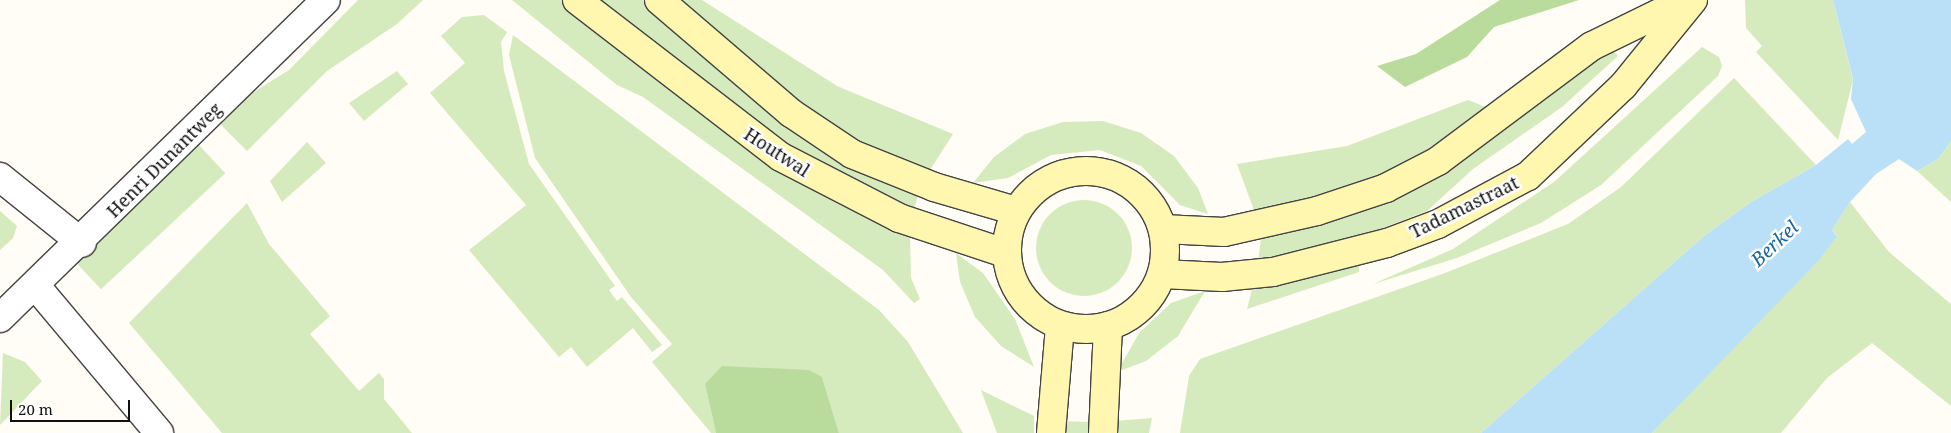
<!DOCTYPE html>
<html>
<head>
<meta charset="utf-8">
<style>
  body { margin:0 }
  #map { position:relative; width:1951px; height:433px; overflow:hidden; background:#fffdf5; font-family:"Noto Serif",serif }
  div>[style] { position:absolute }
  .green>* { inset:0; background:#d5ebbd; transform-origin:0 0 }
  .round { border-radius:50% }
  .forest>* { inset:0; background:#b9dc9c }
  .water>* { inset:0; background:#b9e0f7 }
  .roads { filter:drop-shadow(1px 0 #444) drop-shadow(-1px 0 #444) drop-shadow(0 1px #444) drop-shadow(0 -1px #444) }
  .street>* { height:28px; margin:-14px; padding:0 14px; transform-origin:14px; border-radius:14px; background:#fff }
  .secondary>* { height:28px; margin:-14px; padding:0 14px; transform-origin:14px; border-radius:14px; background:#fff6b0 }
  .secondary>.ring { margin:-14px; padding:0; box-sizing:content-box; background:none; border:28px solid #fff6b0; border-radius:50% }
  span { translate:-50% -50%; white-space:nowrap; text-align:center; line-height:1.15; -webkit-text-stroke:5px #fff; paint-order:stroke }
  .street-label { font-size:18px; color:#111 }
  .water-label { font-size:19px; color:#1768a6; font-style:italic }
  .scale { position:absolute; left:10px; top:400px; width:120px; height:22px; box-sizing:border-box; border:2px solid #111; border-top:0; padding-left:6px; font-size:15px; line-height:18px; white-space:nowrap; color:#111; -webkit-text-stroke:4px #fff; paint-order:stroke }
</style>
</head>
<body>
<div id="map">
  <div class="green">
    <div style="clip-path:polygon(358px 0,423px 0,397px 24px,327px 71px,247px 151px,220px 124px,247px 96px,289px 70px)"></div>
    <div style="clip-path:polygon(512px 0,563px 0,729px 133px,843px 206px,910px 236px,911px 278px,920px 299px,914px 303px,883px 270px,643px 97px,617px 85px)"></div>
    <div style="clip-path:polygon(591px 0,643px 0,730px 75px,876px 178px,918px 195px,913px 214px,796px 154px)"></div>
    <div style="clip-path:polygon(676px 0,702px 0,837px 86px,953px 134px,928px 173px,875px 152px,791px 99px)"></div>
    <div style="clip-path:polygon(1745px 0,1833px 0,1853px 80px,1838px 140px,1756px 52px,1762px 46px,1746px 28px)"></div>
    <div style="clip-path:polygon(484px 15px,507px 32px,501px 42px,504px 71px,529px 164px,615px 286px,609px 290px,617px 301px,622px 297px,662px 345px,652px 352px,633px 328px,587px 367px,571px 347px,559px 357px,469px 250px,526px 205px,430px 93px,465px 63px,441px 36px,462px 17px)"></div>
    <div style="clip-path:polygon(513px 35px,879px 310px,908px 342px,963px 433px,839px 433px,822px 377px,705px 384px,716px 433px,711px 433px,652px 362px,672px 344px,631px 297px,535px 158px,509px 55px)"></div>
    <div style="clip-path:polygon(1702px 47px,1719px 57px,1722px 66px,1718px 76px,1601px 185px,1541px 223px,1457px 258px,1373px 284px,1453px 249px,1554px 182px)"></div>
    <div style="clip-path:polygon(1612px 50px,1618px 56px,1562px 107px,1473px 169px,1427px 211px,1344px 243px,1258px 262px,1261px 238px,1517px 114px)"></div>
    <div style="clip-path:polygon(397px 71px,408px 84px,364px 121px,349px 103px)"></div>
    <div style="clip-path:polygon(1734px 78px,1816px 165px,1751px 202px,1704px 236px,1481px 433px,1180px 433px,1189px 376px,1200px 359px,1445px 273px,1568px 224px,1621px 187px)"></div>
    <div style="clip-path:polygon(1468px 100px,1488px 108px,1404px 166px,1308px 201px,1255px 213px,1237px 164px,1347px 146px)"></div>
    <div style="clip-path:polygon(1103px 121px,1141px 133px,1174px 156px,1198px 188px,1208px 214px,1180px 205px,1141px 166px,1100px 150px,1051px 155px,1008px 178px,973px 183px,994px 157px,1025px 134px,1063px 122px)"></div>
    <div style="clip-path:polygon(1951px 141px,1951px 202px,1917px 171px,1938px 159px)"></div>
    <div style="clip-path:polygon(307px 142px,326px 163px,282px 202px,270px 181px)"></div>
    <div style="left:198px;top:144px;width:40px;height:170px;rotate:47deg"></div>
    <div class="round" style="left:1036px;top:200px;width:96px;height:96px"></div>
    <div style="clip-path:polygon(1850px 202px,1889px 252px,1951px 304px,1951px 406px,1872px 343px,1827px 378px,1781px 433px,1652px 433px,1837px 235px,1832px 230px)"></div>
    <div style="clip-path:polygon(247px 203px,269px 244px,330px 316px,310px 334px,359px 391px,379px 373px,384px 379px,384px 399px,412px 433px,222px 433px,129px 323px)"></div>
    <div style="clip-path:polygon(0 211px,17px 226px,13px 238px,0 250px)"></div>
    <div style="clip-path:polygon(956px 253px,983px 273px,1015px 319px,1034px 367px,1001px 346px,975px 317px,960px 282px)"></div>
    <div style="clip-path:polygon(1354px 263px,1359px 265px,1359px 272px,1247px 309px,1253px 285px)"></div>
    <div style="clip-path:polygon(1205px 291px,1178px 336px,1146px 361px,1117px 372px,1139px 333px,1171px 303px)"></div>
    <div style="clip-path:polygon(3px 353px,25px 362px,42px 381px,0 425px)"></div>
    <div style="clip-path:polygon(981px 390px,1034px 416px,1034px 433px,997px 433px)"></div>
    <div style="clip-path:polygon(1152px 418px,1149px 433px,1113px 433px,1114px 421px)"></div>
    <div style="left:1058px;top:421px;width:31px;height:12px;rotate:2deg"></div>
  </div>
  <div class="forest">
    <div style="clip-path:polygon(1500px 0,1579px 0,1494px 27px,1467px 57px,1405px 87px,1377px 66px,1416px 54px)"></div>
    <div style="clip-path:polygon(722px 366px,809px 370px,822px 377px,839px 433px,716px 433px,705px 384px)"></div>
  </div>
  <div class="water">
    <div style="clip-path:polygon(1833px 0,1951px 0,1951px 141px,1938px 159px,1917px 171px,1899px 159px,1876px 174px,1850px 202px,1832px 230px,1837px 236px,1819px 260px,1652px 433px,1481px 433px,1704px 236px,1751px 202px,1816px 165px,1848px 139px,1852px 144px,1866px 132px,1851px 99px,1853px 79px)"></div>
  </div>
  <div class="roads">
    <div class="street">
      <div style="left:0;top:177px;width:105px;rotate:38.8deg"></div>
      <div style="left:35px;top:285px;width:193px;rotate:50deg"></div>
      <div style="left:0;top:318px;width:455px;rotate:-44.3deg"></div>
    </div>
    <div class="secondary">
      <div style="left:577px;top:0;width:257px;rotate:37.6deg"></div>
      <div style="left:781px;top:157px;width:133px;rotate:27.3deg"></div>
      <div style="left:899px;top:218px;width:112px;rotate:18.3deg"></div>
      <div style="left:659px;top:0;width:174px;rotate:40.6deg"></div>
      <div style="left:791px;top:113px;width:73px;rotate:33.9deg"></div>
      <div style="left:852px;top:154px;width:88px;rotate:21.9deg"></div>
      <div style="left:934px;top:187px;width:85px;rotate:16.3deg"></div>
      <div class="ring" style="left:1007px;top:171px;width:130px;height:130px"></div>
      <div style="left:1163px;top:229px;width:61px;rotate:2.8deg"></div>
      <div style="left:1224px;top:232px;width:95px;rotate:-12.7deg"></div>
      <div style="left:1317px;top:211px;width:73px;rotate:-18.4deg"></div>
      <div style="left:1386px;top:188px;width:59px;rotate:-27.4deg"></div>
      <div style="left:1438px;top:161px;width:192px;rotate:-36.8deg"></div>
      <div style="left:1592px;top:46px;width:105px;rotate:-26.1deg"></div>
      <div style="left:1162px;top:274px;width:60px;rotate:2.9deg"></div>
      <div style="left:1222px;top:277px;width:51px;rotate:-5.6deg"></div>
      <div style="left:1273px;top:272px;width:118px;rotate:-14.3deg"></div>
      <div style="left:1387px;top:243px;width:54px;rotate:-20.4deg"></div>
      <div style="left:1438px;top:224px;width:102px;rotate:-28.1deg"></div>
      <div style="left:1528px;top:176px;width:131px;rotate:-43.5deg"></div>
      <div style="left:1623px;top:86px;width:111px;rotate:-50.9deg"></div>
      <div style="left:1051px;top:433px;width:108px;rotate:-85.2deg"></div>
      <div style="left:1103px;top:433px;width:107px;rotate:-87.3deg"></div>
    </div>
  </div>
  <div class="street-label">
    <span style="left:777px;top:152px;rotate:33deg">Houtwal</span>
    <span style="left:164px;top:160px;rotate:-45deg">Henri Dunantweg</span>
    <span style="left:1464px;top:207px;rotate:-26deg">Tadamastraat</span>
  </div>
  <div class="water-label">
    <span style="left:1775px;top:244px;rotate:-43deg">Berkel</span>
  </div>
  <div class="scale">20 m</div>
</div>
</body>
</html>
